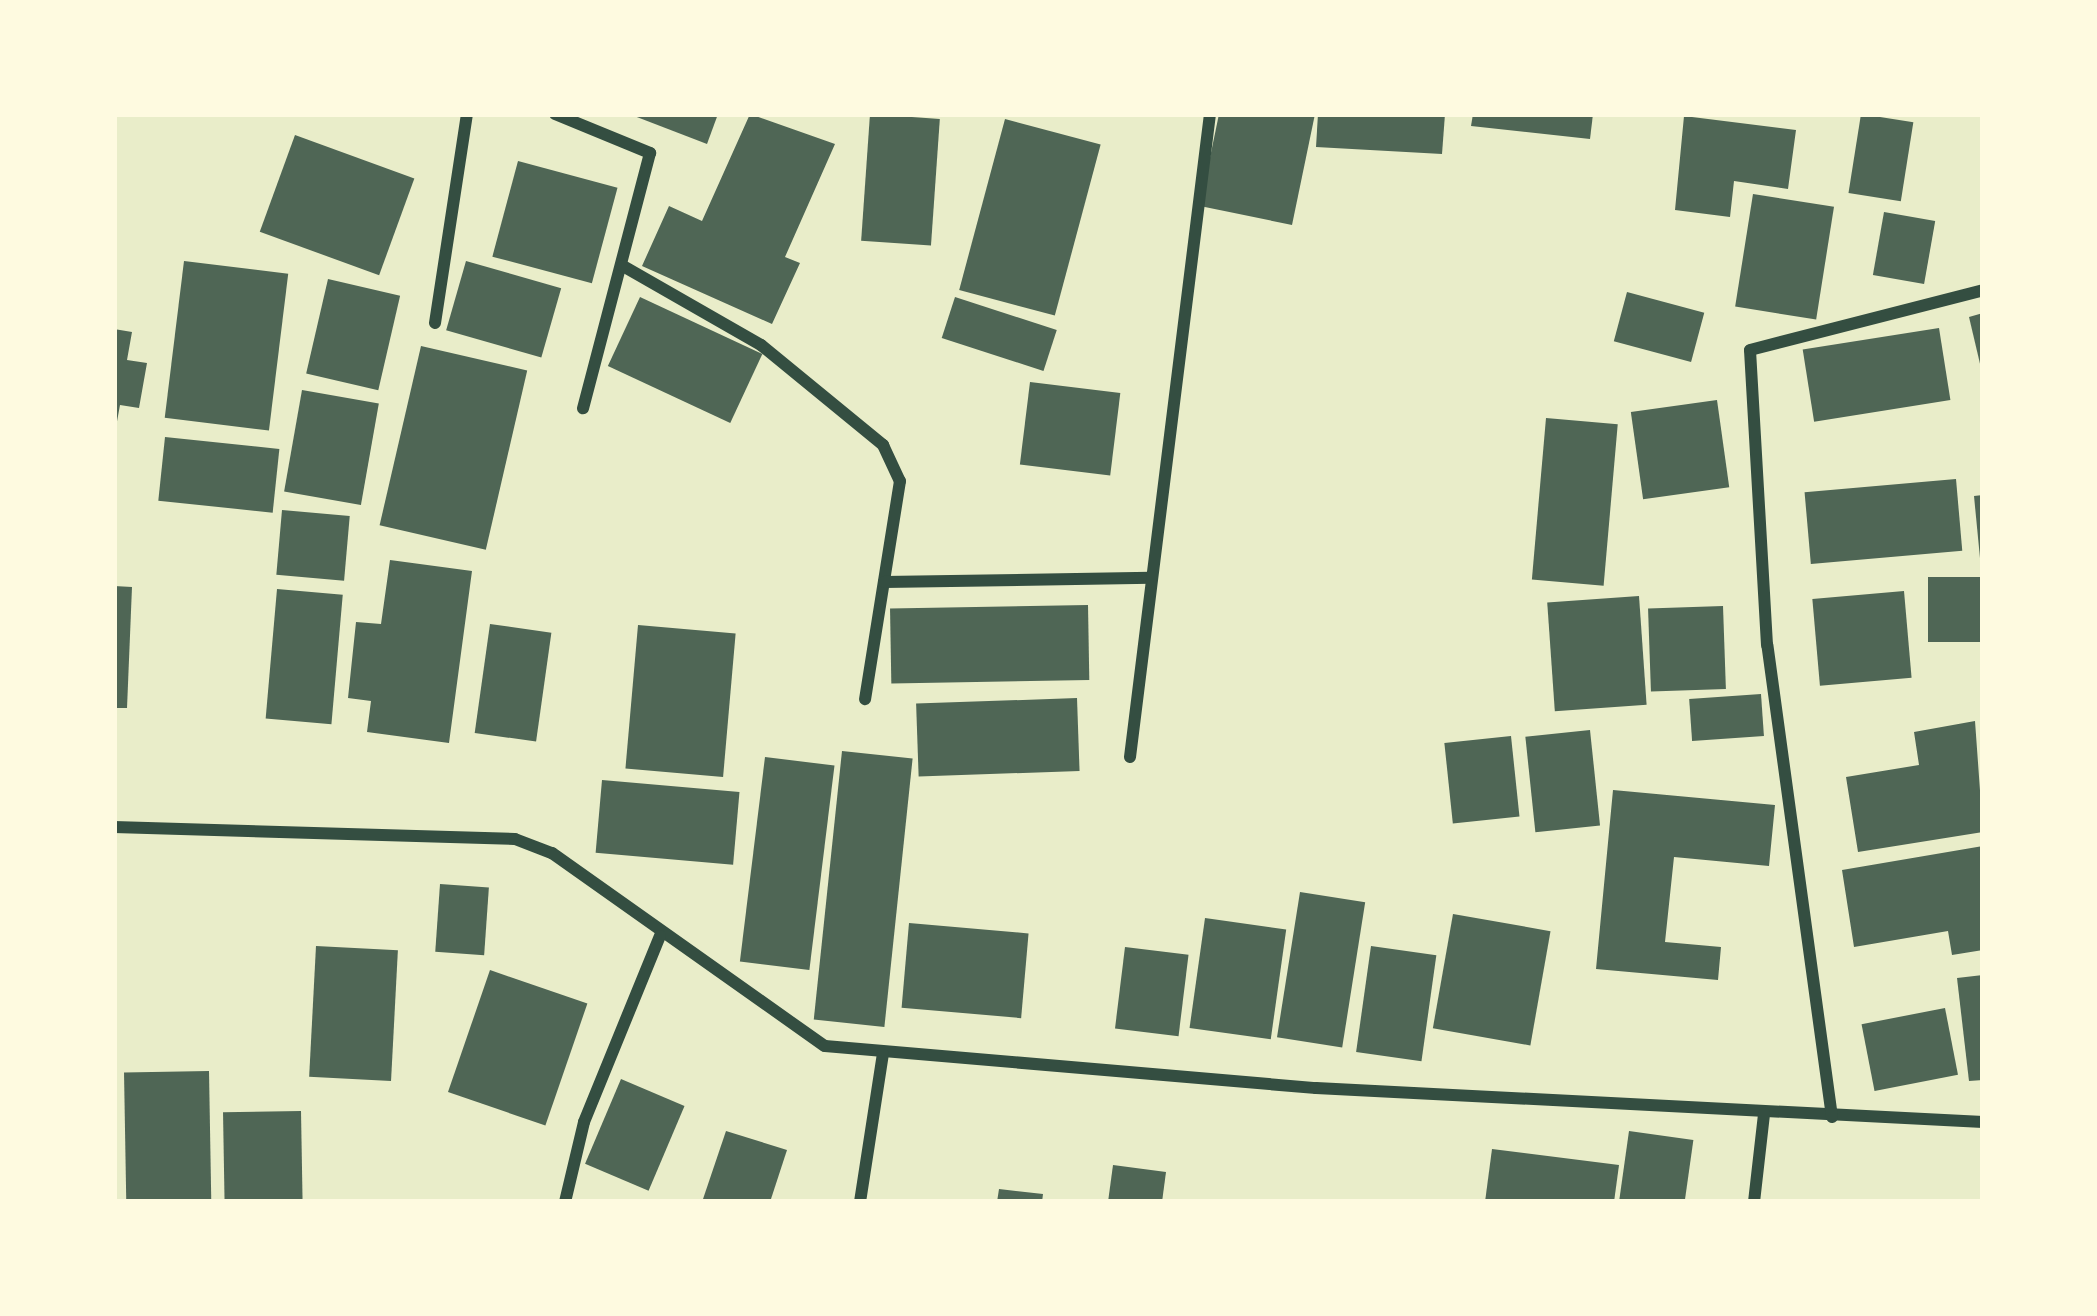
<!DOCTYPE html>
<html>
<head>
<meta charset="utf-8">
<style>
  body { margin:0 }
  #map { position:relative; width:2097px; height:1316px; overflow:hidden; background:#e9edc9; font-family:Montserrat,sans-serif }
  div>[style] { position:absolute }
  .building>* { inset:0; background:#4f6655; transform-origin:0 0 }
  .minor>* { height:12px; margin:-6px; padding:0 6px; transform-origin:6px; border-radius:6px; background:#344e41 }
  span { translate:-50% -50%; white-space:nowrap; text-align:center; line-height:1.15; -webkit-text-stroke:12px #fefae0; paint-order:stroke }
  .frame { position:absolute; inset:0; border:117px solid #fefae0; pointer-events:none }
</style>
</head>
<body>
<div id="map">
  <div class="building">
    <div style="clip-path:polygon(629px 114px,718px 114px,707px 144px)"></div>
    <div style="clip-path:polygon(750px 114px,835px 144px,785px 257px,800px 263px,772px 324px,642px 266px,669px 206px,702px 221px)"></div>
    <div style="left:870px;top:114px;width:70px;height:127px;rotate:4deg"></div>
    <div style="clip-path:polygon(1219px 114px,1315px 114px,1292px 225px,1200px 206px)"></div>
    <div style="clip-path:polygon(1318px 114px,1445px 114px,1442px 154px,1316px 147px)"></div>
    <div style="clip-path:polygon(1473px 114px,1593px 114px,1590px 139px,1471px 126px)"></div>
    <div style="left:1861px;top:114px;width:53px;height:80px;rotate:9deg"></div>
    <div style="clip-path:polygon(1684px 116px,1796px 130px,1788px 189px,1734px 181px,1730px 217px,1675px 210px)"></div>
    <div style="left:1005px;top:119px;width:99px;height:177px;rotate:15deg"></div>
    <div style="left:295px;top:135px;width:127px;height:103px;rotate:20deg"></div>
    <div style="left:518px;top:161px;width:103px;height:99px;rotate:15deg"></div>
    <div style="left:1753px;top:194px;width:82px;height:114px;rotate:9deg"></div>
    <div style="left:1884px;top:212px;width:52px;height:64px;rotate:10deg"></div>
    <div style="left:184px;top:261px;width:105px;height:158px;rotate:7deg"></div>
    <div style="left:466px;top:261px;width:99px;height:72px;rotate:16deg"></div>
    <div style="left:328px;top:279px;width:74px;height:97px;rotate:13deg"></div>
    <div style="left:1627px;top:292px;width:80px;height:51px;rotate:15deg"></div>
    <div style="left:640px;top:297px;width:135px;height:76px;rotate:25deg"></div>
    <div style="left:955px;top:297px;width:107px;height:43px;rotate:18deg"></div>
    <div style="clip-path:polygon(1983px 313px,1983px 368px,1981px 368px,1969px 317px)"></div>
    <div style="left:1939px;top:328px;width:73px;height:138px;rotate:81deg"></div>
    <div style="clip-path:polygon(114px 329px,132px 332px,127px 360px,147px 363px,139px 408px,120px 405px,116px 427px)"></div>
    <div style="left:421px;top:346px;width:109px;height:184px;rotate:13deg"></div>
    <div style="left:1030px;top:382px;width:91px;height:83px;rotate:7deg"></div>
    <div style="left:302px;top:390px;width:78px;height:103px;rotate:10deg"></div>
    <div style="left:1717px;top:400px;width:88px;height:87px;rotate:82deg"></div>
    <div style="left:1546px;top:418px;width:72px;height:162px;rotate:5deg"></div>
    <div style="left:165px;top:437px;width:115px;height:64px;rotate:6deg"></div>
    <div style="left:1956px;top:479px;width:72px;height:152px;rotate:85deg"></div>
    <div style="clip-path:polygon(1983px 495px,1983px 558px,1980px 558px,1974px 496px)"></div>
    <div style="left:282px;top:510px;width:68px;height:65px;rotate:5deg"></div>
    <div style="clip-path:polygon(390px 560px,472px 571px,449px 743px,367px 732px,371px 701px,348px 698px,356px 622px,381px 624px)"></div>
    <div style="left:1928px;top:577px;width:55px;height:65px"></div>
    <div style="clip-path:polygon(114px 586px,132px 587px,127px 708px,114px 708px)"></div>
    <div style="left:277px;top:589px;width:66px;height:130px;rotate:5deg"></div>
    <div style="left:1904px;top:591px;width:87px;height:92px;rotate:85deg"></div>
    <div style="left:1639px;top:596px;width:109px;height:92px;rotate:86deg"></div>
    <div style="left:1088px;top:605px;width:75px;height:198px;rotate:89deg"></div>
    <div style="left:1723px;top:606px;width:83px;height:75px;rotate:88deg"></div>
    <div style="left:490px;top:624px;width:62px;height:110px;rotate:8deg"></div>
    <div style="left:638px;top:625px;width:98px;height:144px;rotate:5deg"></div>
    <div style="left:1761px;top:694px;width:42px;height:72px;rotate:86deg"></div>
    <div style="left:1077px;top:698px;width:73px;height:161px;rotate:88deg"></div>
    <div style="clip-path:polygon(1975px 721px,1983px 832px,1858px 852px,1846px 777px,1919px 765px,1914px 732px)"></div>
    <div style="left:1590px;top:730px;width:96px;height:65px;rotate:84deg"></div>
    <div style="left:1511px;top:736px;width:81px;height:67px;rotate:84deg"></div>
    <div style="left:842px;top:751px;width:71px;height:270px;rotate:6deg"></div>
    <div style="left:765px;top:757px;width:70px;height:206px;rotate:7deg"></div>
    <div style="left:602px;top:780px;width:138px;height:73px;rotate:5deg"></div>
    <div style="clip-path:polygon(1613px 790px,1775px 805px,1769px 866px,1674px 857px,1665px 942px,1721px 947px,1718px 980px,1596px 969px)"></div>
    <div style="clip-path:polygon(1983px 846px,1983px 950px,1952px 955px,1948px 931px,1854px 947px,1842px 870px)"></div>
    <div style="left:440px;top:884px;width:49px;height:68px;rotate:4deg"></div>
    <div style="left:1300px;top:892px;width:66px;height:147px;rotate:9deg"></div>
    <div style="left:1453px;top:914px;width:99px;height:116px;rotate:10deg"></div>
    <div style="left:1205px;top:918px;width:82px;height:111px;rotate:8deg"></div>
    <div style="left:909px;top:923px;width:120px;height:85px;rotate:5deg"></div>
    <div style="left:316px;top:946px;width:82px;height:131px;rotate:3deg"></div>
    <div style="left:1371px;top:946px;width:66px;height:107px;rotate:8deg"></div>
    <div style="left:1125px;top:947px;width:64px;height:82px;rotate:7deg"></div>
    <div style="left:490px;top:970px;width:103px;height:129px;rotate:19deg"></div>
    <div style="clip-path:polygon(1983px 975px,1983px 1080px,1969px 1081px,1957px 978px)"></div>
    <div style="left:1945px;top:1008px;width:68px;height:85px;rotate:79deg"></div>
    <div style="left:209px;top:1071px;width:131px;height:85px;rotate:89deg"></div>
    <div style="left:621px;top:1079px;width:69px;height:92px;rotate:23deg"></div>
    <div style="left:301px;top:1111px;width:91px;height:78px;rotate:89deg"></div>
    <div style="clip-path:polygon(726px 1131px,787px 1150px,770px 1202px,702px 1202px)"></div>
    <div style="left:1629px;top:1131px;width:65px;height:72px;rotate:8deg"></div>
    <div style="clip-path:polygon(1492px 1149px,1619px 1165px,1614px 1202px,1485px 1202px)"></div>
    <div style="clip-path:polygon(1113px 1165px,1166px 1172px,1162px 1202px,1108px 1202px)"></div>
    <div style="clip-path:polygon(999px 1189px,1043px 1194px,1042px 1202px,997px 1202px)"></div>
  </div>
  <div class="minor">
    <div style="left:555px;top:114px;width:103px;rotate:22.3deg"></div>
    <div style="left:650px;top:153px;width:264px;rotate:104.7deg"></div>
    <div style="left:623px;top:266px;width:159px;rotate:29.8deg"></div>
    <div style="left:761px;top:345px;width:158px;rotate:39.3deg"></div>
    <div style="left:883px;top:445px;width:40px;rotate:65deg"></div>
    <div style="left:900px;top:481px;width:221px;rotate:99.1deg"></div>
    <div style="left:435px;top:323px;width:211px;rotate:-81.3deg"></div>
    <div style="left:884px;top:582px;width:267px;rotate:-0.9deg"></div>
    <div style="left:1130px;top:757px;width:648px;rotate:-82.91deg"></div>
    <div style="left:114px;top:827px;width:401px;rotate:1.7deg"></div>
    <div style="left:515px;top:839px;width:40px;rotate:21deg"></div>
    <div style="left:552px;top:853px;width:334px;rotate:35.3deg"></div>
    <div style="left:825px;top:1046px;width:493px;rotate:4.9deg"></div>
    <div style="left:1316px;top:1088px;width:668px;rotate:2.92deg"></div>
    <div style="left:1832px;top:1117px;width:476px;rotate:-97.8deg"></div>
    <div style="left:1767px;top:645px;width:295px;rotate:-93.3deg"></div>
    <div style="left:1750px;top:350px;width:241px;rotate:-14.4deg"></div>
    <div style="left:565px;top:1202px;width:82px;rotate:-76.6deg"></div>
    <div style="left:584px;top:1122px;width:201px;rotate:-67.8deg"></div>
    <div style="left:860px;top:1202px;width:150px;rotate:-81.2deg"></div>
    <div style="left:1754px;top:1202px;width:89px;rotate:-83.5deg"></div>
  </div>
  <div class="frame"></div>
</div>
</body>
</html>
